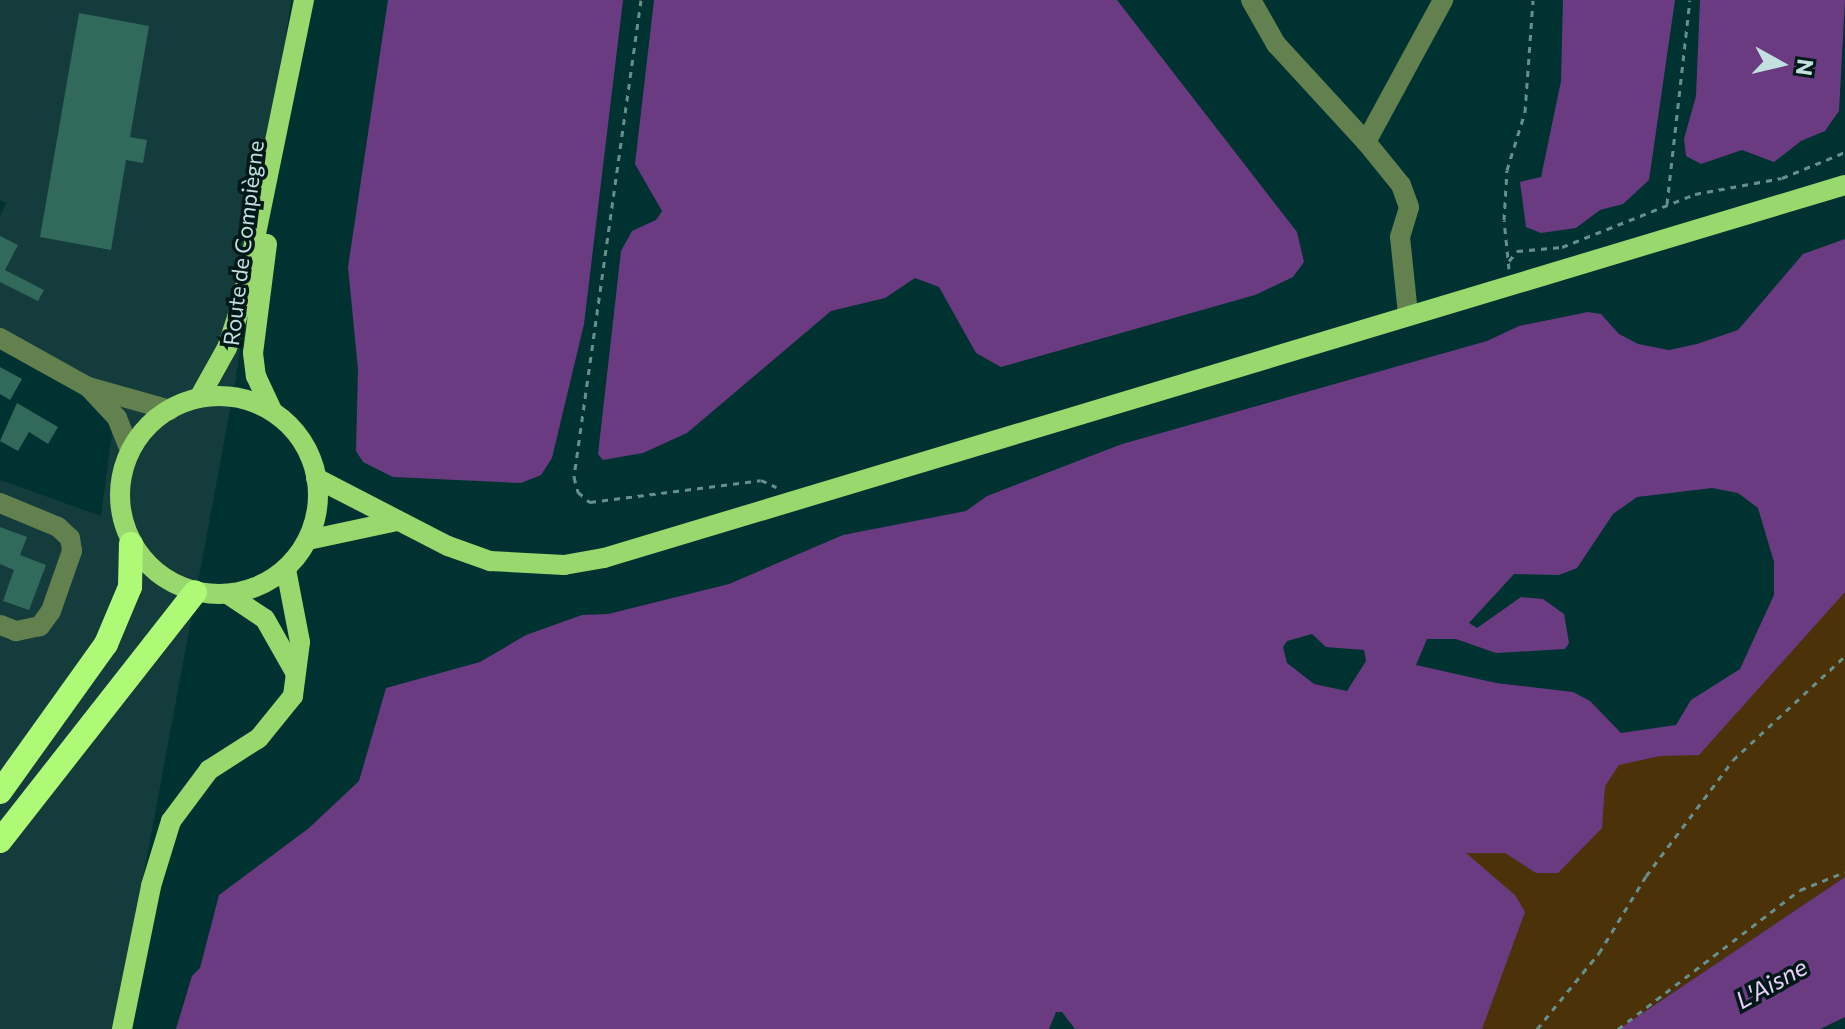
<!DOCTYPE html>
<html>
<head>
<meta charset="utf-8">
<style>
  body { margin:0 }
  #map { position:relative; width:1845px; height:1029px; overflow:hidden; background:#003232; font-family:Commissioner,sans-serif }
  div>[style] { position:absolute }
  .built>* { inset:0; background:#153c3c }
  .green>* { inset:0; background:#4c3208 }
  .water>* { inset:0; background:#6a3b80 }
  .building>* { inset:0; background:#31695a }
  .path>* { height:3px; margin-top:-1.5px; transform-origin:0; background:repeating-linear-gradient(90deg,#678f8e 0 6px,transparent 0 12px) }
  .minor>* { height:20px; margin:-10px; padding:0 10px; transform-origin:10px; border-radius:10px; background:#63814f }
  .major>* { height:20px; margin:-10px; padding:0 10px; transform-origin:10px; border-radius:10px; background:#99d86d }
  .major>.ring { margin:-10px; padding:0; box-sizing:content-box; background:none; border:20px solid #99d86d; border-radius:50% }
  .highway>* { height:24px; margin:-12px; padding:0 12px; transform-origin:12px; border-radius:12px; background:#aefa77 }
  span { translate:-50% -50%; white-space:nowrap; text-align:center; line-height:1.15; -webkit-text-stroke:7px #001817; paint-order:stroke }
  .street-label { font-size:22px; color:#c2e0df }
  .water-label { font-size:24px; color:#ebd1f9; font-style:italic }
  .north { position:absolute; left:1741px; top:24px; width:80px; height:80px; -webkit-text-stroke:6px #001817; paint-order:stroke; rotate:98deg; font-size:22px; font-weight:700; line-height:32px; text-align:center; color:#c2e0df }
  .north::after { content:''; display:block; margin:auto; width:28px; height:36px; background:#c2e0df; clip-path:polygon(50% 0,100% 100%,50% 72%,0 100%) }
</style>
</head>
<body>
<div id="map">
  <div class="built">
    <div style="clip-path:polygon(0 0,291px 0,235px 383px,115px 1029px,0 1029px,0 480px,101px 516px,113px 426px,83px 396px,0 347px,0 216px,6px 203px,0 200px)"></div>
  </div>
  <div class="green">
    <div style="clip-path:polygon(1845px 549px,1845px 877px,1619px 1029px,1311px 1029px,1450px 778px,1696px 738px)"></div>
  </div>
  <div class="water">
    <div style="clip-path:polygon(388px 0,623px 0,584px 324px,552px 458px,541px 475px,521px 483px,393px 477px,363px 462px,356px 451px,358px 369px,348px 267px)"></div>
    <div style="clip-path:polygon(654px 0,1117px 0,1297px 232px,1304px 262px,1293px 277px,1255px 295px,1001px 367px,976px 353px,939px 287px,915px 278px,885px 298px,831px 311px,687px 433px,643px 453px,603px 460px,598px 454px,621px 251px,632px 231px,656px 220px,662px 211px,635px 164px)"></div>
    <div style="clip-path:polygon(1563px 0,1675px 0,1649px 180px,1623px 204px,1600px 210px,1576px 228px,1541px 233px,1526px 227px,1520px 182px,1541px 177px,1561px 81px)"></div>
    <div style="clip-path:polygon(1700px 0,1845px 0,1839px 111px,1825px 131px,1801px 141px,1774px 162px,1742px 150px,1701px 164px,1686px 156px,1684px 139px,1696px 96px)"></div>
    <div style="clip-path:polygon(evenodd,1845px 239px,1845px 592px,1699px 755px,1660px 756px,1619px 765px,1605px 786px,1602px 828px,1558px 873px,1536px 873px,1505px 853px,1466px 853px,1515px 895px,1525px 912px,1482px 1029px,1075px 1029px,1062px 1012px,1056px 1012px,1049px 1029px,176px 1029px,192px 976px,200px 968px,219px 895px,309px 828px,359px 781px,386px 688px,480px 662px,526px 635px,582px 615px,608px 614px,729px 584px,843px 535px,966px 511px,987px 496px,1122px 444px,1487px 341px,1519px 326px,1588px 312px,1601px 314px,1619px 334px,1638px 344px,1669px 350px,1697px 344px,1738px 330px,1803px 254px,1845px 239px,1712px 488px,1738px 493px,1758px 508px,1774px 562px,1774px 595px,1740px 669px,1691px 700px,1676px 725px,1621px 733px,1590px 701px,1573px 692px,1496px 683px,1416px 665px,1427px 639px,1456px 639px,1496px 653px,1565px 649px,1569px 643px,1564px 614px,1543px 599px,1521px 597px,1477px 628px,1469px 623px,1514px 574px,1559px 575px,1577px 568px,1613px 514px,1637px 497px,1712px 488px,1845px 239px,1312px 634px,1326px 647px,1364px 650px,1366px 661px,1347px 691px,1314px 684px,1287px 663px,1283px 647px,1287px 641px,1312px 634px)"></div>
    <div style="clip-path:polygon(1845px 877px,1845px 1017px,1820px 1029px,1619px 1029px)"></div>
  </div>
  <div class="building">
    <div style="clip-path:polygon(79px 13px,149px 26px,130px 137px,147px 140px,143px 163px,126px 160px,111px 250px,40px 237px)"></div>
    <div style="clip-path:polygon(0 236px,18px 245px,5px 270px,44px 290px,38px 301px,0 282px)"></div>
    <div style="clip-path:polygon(0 367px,22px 379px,10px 400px,0 394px)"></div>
    <div style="clip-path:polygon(17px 403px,58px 427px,48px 444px,29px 432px,18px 451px,0 441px)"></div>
    <div style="clip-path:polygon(0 527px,27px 537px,20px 555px,46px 565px,29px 610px,3px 601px,14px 570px,0 564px)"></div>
  </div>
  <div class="path">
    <div style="left:641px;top:0;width:482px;rotate:98deg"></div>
    <div style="left:574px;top:477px;width:16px;rotate:75deg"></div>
    <div style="left:578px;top:492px;width:16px;rotate:40deg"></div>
    <div style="left:590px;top:502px;width:172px;rotate:-7.3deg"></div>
    <div style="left:761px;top:480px;width:17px;rotate:25deg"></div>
    <div style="left:1667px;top:204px;width:205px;rotate:-83.6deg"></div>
    <div style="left:1509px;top:261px;width:13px;rotate:-51deg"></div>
    <div style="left:1517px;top:251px;width:45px;rotate:-5.1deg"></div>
    <div style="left:1562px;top:247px;width:143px;rotate:-21.7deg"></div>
    <div style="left:1695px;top:194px;width:88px;rotate:-10.4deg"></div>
    <div style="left:1782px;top:178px;width:68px;rotate:-22.4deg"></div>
    <div style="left:1509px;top:269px;width:49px;rotate:-95.8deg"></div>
    <div style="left:1504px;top:220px;width:50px;rotate:-86.6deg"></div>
    <div style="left:1507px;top:170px;width:61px;rotate:-72.8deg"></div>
    <div style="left:1525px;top:112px;width:112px;rotate:-85.9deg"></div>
    <div style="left:1537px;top:1029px;width:98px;rotate:-50.8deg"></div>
    <div style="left:1599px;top:953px;width:90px;rotate:-58.6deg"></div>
    <div style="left:1646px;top:876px;width:145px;rotate:-53.1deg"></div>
    <div style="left:1733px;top:760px;width:153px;rotate:-42.9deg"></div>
    <div style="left:1618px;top:1029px;width:229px;rotate:-37.4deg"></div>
    <div style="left:1800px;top:890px;width:48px;rotate:-21.8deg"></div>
  </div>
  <div class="minor">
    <div style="left:1251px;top:0;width:51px;rotate:60.4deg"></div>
    <div style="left:1276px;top:44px;width:133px;rotate:47.4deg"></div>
    <div style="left:1408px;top:314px;width:77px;rotate:-95.9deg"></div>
    <div style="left:1400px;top:237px;width:31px;rotate:-73deg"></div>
    <div style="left:1409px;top:207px;width:23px;rotate:-110deg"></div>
    <div style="left:1401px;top:185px;width:55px;rotate:-129.1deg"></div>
    <div style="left:1366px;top:142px;width:162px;rotate:-61.5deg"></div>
    <div style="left:0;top:338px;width:101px;rotate:29.1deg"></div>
    <div style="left:88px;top:387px;width:85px;rotate:15.7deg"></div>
    <div style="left:91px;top:390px;width:38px;rotate:47deg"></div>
    <div style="left:117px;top:418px;width:35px;rotate:68deg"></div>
    <div style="left:0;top:503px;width:63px;rotate:22.5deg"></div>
    <div style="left:58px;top:527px;width:16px;rotate:43deg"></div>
    <div style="left:70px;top:538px;width:13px;rotate:81deg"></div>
    <div style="left:72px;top:551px;width:64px;rotate:109.3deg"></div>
    <div style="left:51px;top:611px;width:19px;rotate:126deg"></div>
    <div style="left:40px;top:626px;width:25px;rotate:168deg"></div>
    <div style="left:16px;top:631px;width:17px;rotate:-159deg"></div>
  </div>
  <div class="major">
    <div style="left:267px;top:244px;width:110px;rotate:97.3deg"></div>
    <div style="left:253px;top:353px;width:23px;rotate:83deg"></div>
    <div style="left:256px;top:376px;width:38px;rotate:65deg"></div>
    <div class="ring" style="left:120px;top:396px;width:178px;height:178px"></div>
    <div style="left:199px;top:398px;width:57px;rotate:-60.8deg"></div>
    <div style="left:227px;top:348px;width:48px;rotate:-71.9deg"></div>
    <div style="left:242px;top:302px;width:308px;rotate:-78.4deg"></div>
    <div style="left:316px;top:478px;width:148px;rotate:27.3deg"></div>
    <div style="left:448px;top:546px;width:45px;rotate:19.7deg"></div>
    <div style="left:490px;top:561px;width:74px;rotate:3.1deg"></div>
    <div style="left:564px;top:565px;width:41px;rotate:-9.9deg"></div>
    <div style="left:604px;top:558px;width:1296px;rotate:-16.73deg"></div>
    <div style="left:308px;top:540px;width:91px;rotate:-12.1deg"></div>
    <div style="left:229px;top:595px;width:43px;rotate:33.7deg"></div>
    <div style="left:265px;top:619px;width:61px;rotate:60.5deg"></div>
    <div style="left:122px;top:1029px;width:146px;rotate:-78.5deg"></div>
    <div style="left:151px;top:886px;width:68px;rotate:-72.9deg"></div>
    <div style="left:171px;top:821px;width:64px;rotate:-53.3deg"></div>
    <div style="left:209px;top:770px;width:59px;rotate:-32.6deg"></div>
    <div style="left:259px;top:738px;width:54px;rotate:-51deg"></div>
    <div style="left:293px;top:696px;width:54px;rotate:-82.6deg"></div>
    <div style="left:300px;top:642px;width:74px;rotate:-100.9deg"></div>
  </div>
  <div class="highway">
    <div style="left:0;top:792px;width:182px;rotate:-54.4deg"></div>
    <div style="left:106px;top:644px;width:62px;rotate:-67.2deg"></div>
    <div style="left:130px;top:587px;width:43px;rotate:-88.7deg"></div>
    <div style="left:0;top:841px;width:316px;rotate:-51.9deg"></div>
  </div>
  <div class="street-label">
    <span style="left:243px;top:243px;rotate:-83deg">Route de Compiègne</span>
  </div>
  <div class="water-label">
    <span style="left:1771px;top:983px;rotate:-29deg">L'Aisne</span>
  </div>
  <div class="north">N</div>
</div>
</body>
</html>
